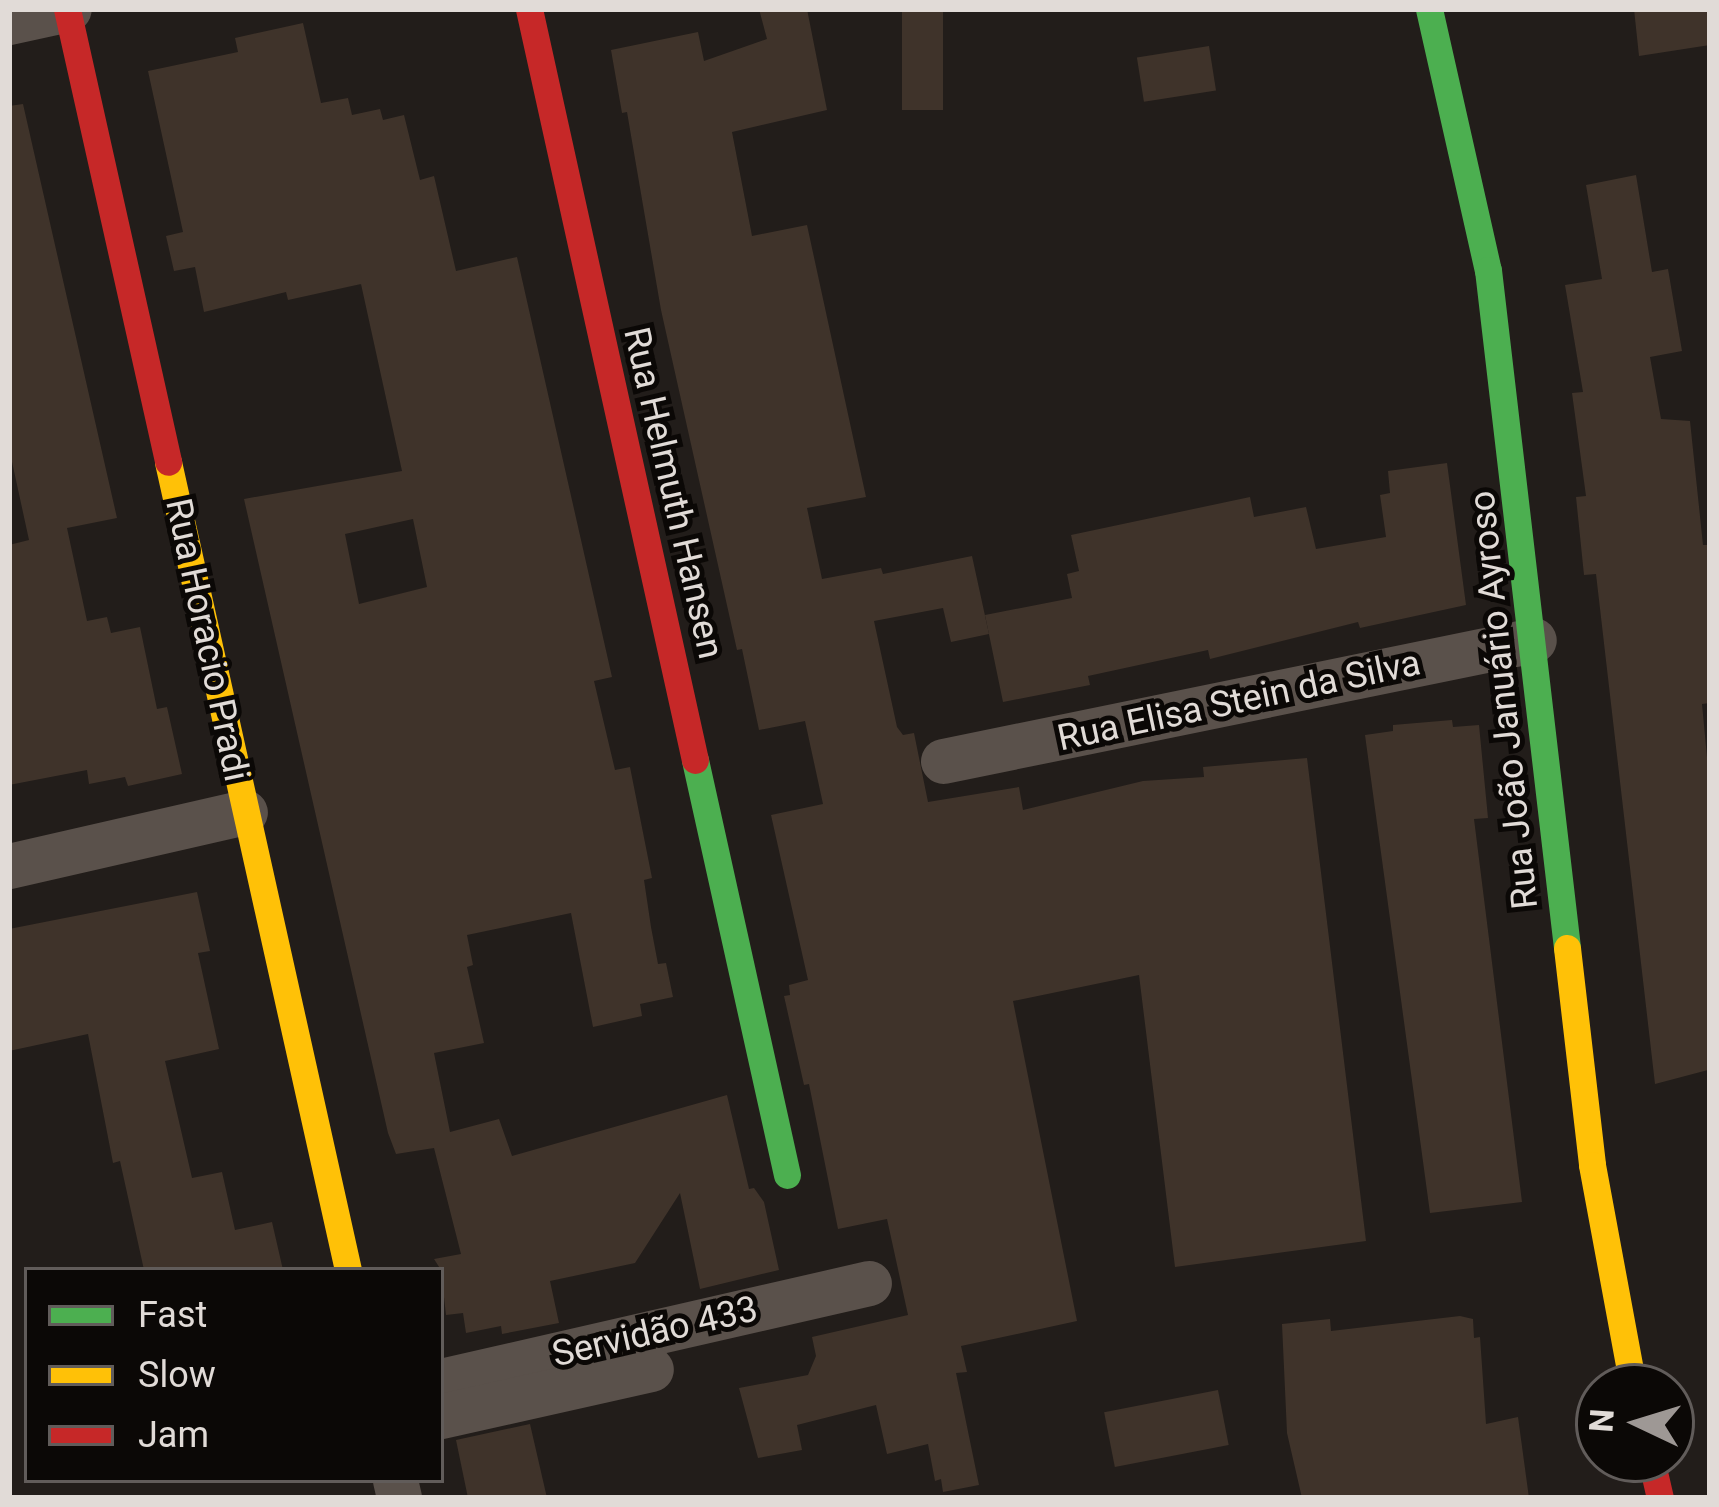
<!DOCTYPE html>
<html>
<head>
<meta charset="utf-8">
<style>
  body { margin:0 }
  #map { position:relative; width:1719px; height:1507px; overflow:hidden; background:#221d1a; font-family:Roboto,sans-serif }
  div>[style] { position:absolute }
  .building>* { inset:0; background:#3f332a; transform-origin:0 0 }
  .street>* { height:45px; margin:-22.5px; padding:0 22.5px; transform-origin:22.5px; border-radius:22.5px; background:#5a514b }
  .fast>* { height:27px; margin:-13.5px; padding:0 13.5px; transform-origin:13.5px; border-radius:13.5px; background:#4caf50 }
  .slow>* { height:27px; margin:-13.5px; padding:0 13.5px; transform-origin:13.5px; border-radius:13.5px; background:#ffc107 }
  .jam>* { height:27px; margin:-13.5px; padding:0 13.5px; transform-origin:13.5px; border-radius:13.5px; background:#c62828 }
  span { translate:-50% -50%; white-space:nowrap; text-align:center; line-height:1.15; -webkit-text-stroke:10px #0b0806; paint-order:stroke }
  .street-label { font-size:36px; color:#e1dbd7 }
  .frame { position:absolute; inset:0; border:12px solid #e1dbd7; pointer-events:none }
  .legend { position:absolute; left:24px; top:1267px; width:420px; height:216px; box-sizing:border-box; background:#0b0806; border:3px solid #615c5a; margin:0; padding:15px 21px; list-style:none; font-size:36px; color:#e1dbd7 }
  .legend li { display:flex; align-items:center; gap:24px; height:60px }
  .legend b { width:60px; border:3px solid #615c5a }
  .north { position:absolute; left:1575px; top:1363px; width:120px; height:120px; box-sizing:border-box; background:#0b0806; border:3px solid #615c5a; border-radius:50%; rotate:274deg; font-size:33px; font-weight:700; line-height:48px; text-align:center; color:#e1dbd7 }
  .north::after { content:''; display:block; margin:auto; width:42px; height:54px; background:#9e9895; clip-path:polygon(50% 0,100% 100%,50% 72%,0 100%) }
</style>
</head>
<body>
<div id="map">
  <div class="building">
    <div style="clip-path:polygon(759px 9px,807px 9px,827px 110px,732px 132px,752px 236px,807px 225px,866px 497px,807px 508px,822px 579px,881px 568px,883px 574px,972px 556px,989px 634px,951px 642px,943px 608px,874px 621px,897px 727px,903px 735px,914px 733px,928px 802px,1019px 787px,1023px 810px,1143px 781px,1204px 777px,1203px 767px,1307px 758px,1366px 1241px,1175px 1267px,1139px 975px,1013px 1001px,1077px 1321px,961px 1346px,967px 1372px,956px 1373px,979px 1485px,943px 1492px,941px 1479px,935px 1481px,928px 1444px,887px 1454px,876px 1405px,797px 1425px,802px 1450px,758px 1458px,739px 1388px,808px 1375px,816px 1356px,812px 1337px,908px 1315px,887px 1219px,838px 1229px,809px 1084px,804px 1085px,784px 996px,790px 995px,789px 985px,808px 980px,771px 815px,823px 804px,805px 721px,759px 730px,742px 649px,737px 650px,661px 310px,627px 112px,622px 113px,611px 50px,698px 32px,704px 61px,767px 39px)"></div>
    <div style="left:902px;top:9px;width:41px;height:101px"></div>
    <div style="clip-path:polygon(1634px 9px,1710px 9px,1710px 45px,1639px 56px)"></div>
    <div style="clip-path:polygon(evenodd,303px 23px,321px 103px,348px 98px,352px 115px,380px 109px,383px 120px,404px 115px,420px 180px,434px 176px,456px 271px,517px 257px,612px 677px,594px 681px,615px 770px,630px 767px,652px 878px,644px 880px,651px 927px,658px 964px,666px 963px,673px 997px,640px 1004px,642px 1016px,593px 1027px,571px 913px,467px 935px,473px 965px,467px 967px,484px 1043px,434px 1053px,450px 1132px,499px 1119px,512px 1156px,727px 1095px,749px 1189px,754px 1188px,764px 1202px,779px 1270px,700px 1289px,680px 1193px,635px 1263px,550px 1281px,559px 1323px,502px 1334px,501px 1326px,466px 1333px,463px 1313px,446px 1315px,441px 1270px,434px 1259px,461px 1254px,434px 1148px,396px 1154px,388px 1133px,244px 499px,402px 471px,361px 284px,288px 300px,286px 292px,204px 312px,195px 267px,174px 271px,166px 236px,183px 232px,148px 71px,238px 52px,235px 38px,303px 23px,413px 519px,427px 587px,359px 604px,345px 534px,413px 519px)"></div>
    <div style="left:1209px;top:46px;width:45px;height:73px;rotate:81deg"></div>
    <div style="clip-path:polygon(23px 104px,117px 518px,67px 528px,87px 621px,107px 617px,111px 633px,140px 627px,157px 709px,167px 707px,182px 774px,128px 786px,125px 777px,89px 784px,87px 770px,9px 785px,9px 545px,29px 540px,9px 448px,9px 106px)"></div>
    <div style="clip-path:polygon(1636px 175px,1652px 272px,1668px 269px,1682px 351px,1650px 357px,1661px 419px,1690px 421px,1703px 545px,1710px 545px,1710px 703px,1702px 704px,1710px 789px,1708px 1070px,1655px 1084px,1596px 574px,1584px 575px,1576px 497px,1586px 496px,1572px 393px,1583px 392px,1565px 285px,1602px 279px,1586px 185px)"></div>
    <div style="clip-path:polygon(1447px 463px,1466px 605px,1360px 628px,1358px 622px,1210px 659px,1208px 650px,1088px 676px,1090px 685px,1003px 702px,985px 615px,1072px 598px,1067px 574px,1079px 571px,1071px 535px,1250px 497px,1254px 517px,1306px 507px,1316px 549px,1386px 537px,1380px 495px,1390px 493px,1388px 471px)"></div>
    <div style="clip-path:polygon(1452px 720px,1453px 727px,1479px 725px,1488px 818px,1474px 819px,1522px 1202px,1430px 1213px,1365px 735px,1393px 731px,1393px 725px)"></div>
    <div style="clip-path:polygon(197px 892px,210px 951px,198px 953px,219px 1049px,165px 1061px,192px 1178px,222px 1172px,235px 1230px,272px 1222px,283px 1270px,144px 1270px,120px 1161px,113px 1163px,88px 1034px,9px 1051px,9px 929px)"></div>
    <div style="clip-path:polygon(1460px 1316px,1473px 1319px,1474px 1338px,1480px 1337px,1486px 1424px,1518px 1417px,1529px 1498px,1302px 1498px,1287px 1433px,1282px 1324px,1330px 1319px,1331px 1331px)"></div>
    <div style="left:1218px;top:1390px;width:56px;height:116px;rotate:79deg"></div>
    <div style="clip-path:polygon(530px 1424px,547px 1498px,468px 1498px,456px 1440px)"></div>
  </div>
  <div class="street">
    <div style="left:9px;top:22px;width:61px;rotate:-12.2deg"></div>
    <div style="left:943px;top:761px;width:603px;rotate:-11.57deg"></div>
    <div style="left:9px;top:866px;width:242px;rotate:-12.9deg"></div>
    <div style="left:441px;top:1381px;width:439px;rotate:-12.9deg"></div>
    <div style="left:441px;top:1416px;width:215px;rotate:-12.6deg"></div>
    <div style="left:395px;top:1480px;width:18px;rotate:77deg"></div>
  </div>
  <div class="fast">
    <div style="left:1429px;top:9px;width:268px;rotate:77.3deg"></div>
    <div style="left:1488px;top:270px;width:683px;rotate:83.35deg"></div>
    <div style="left:695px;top:760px;width:425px;rotate:77.5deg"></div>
  </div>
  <div class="slow">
    <div style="left:168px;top:462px;width:828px;rotate:77.44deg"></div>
    <div style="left:1567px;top:948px;width:218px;rotate:83.4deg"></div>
    <div style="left:1592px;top:1165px;width:226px;rotate:79.5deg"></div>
  </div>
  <div class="jam">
    <div style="left:67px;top:9px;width:464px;rotate:77.4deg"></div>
    <div style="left:529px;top:9px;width:769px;rotate:77.54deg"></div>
    <div style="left:1651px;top:1459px;width:40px;rotate:77deg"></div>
  </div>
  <div class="street-label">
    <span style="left:673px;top:493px;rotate:77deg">Rua Helmuth Hansen</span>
    <span style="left:207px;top:640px;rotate:78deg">Rua Horacio Pradi</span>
    <span style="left:1504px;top:700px;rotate:-96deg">Rua João Januário Ayroso</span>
    <span style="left:1239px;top:701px;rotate:-12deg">Rua Elisa Stein da Silva</span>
    <span style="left:655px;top:1332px;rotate:-13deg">Servidão 433</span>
  </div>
  <div class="frame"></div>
  <ul class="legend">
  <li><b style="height:15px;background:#4caf50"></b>Fast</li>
  <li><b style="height:15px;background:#ffc107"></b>Slow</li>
  <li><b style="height:15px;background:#c62828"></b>Jam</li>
  </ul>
  <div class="north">N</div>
</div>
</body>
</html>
